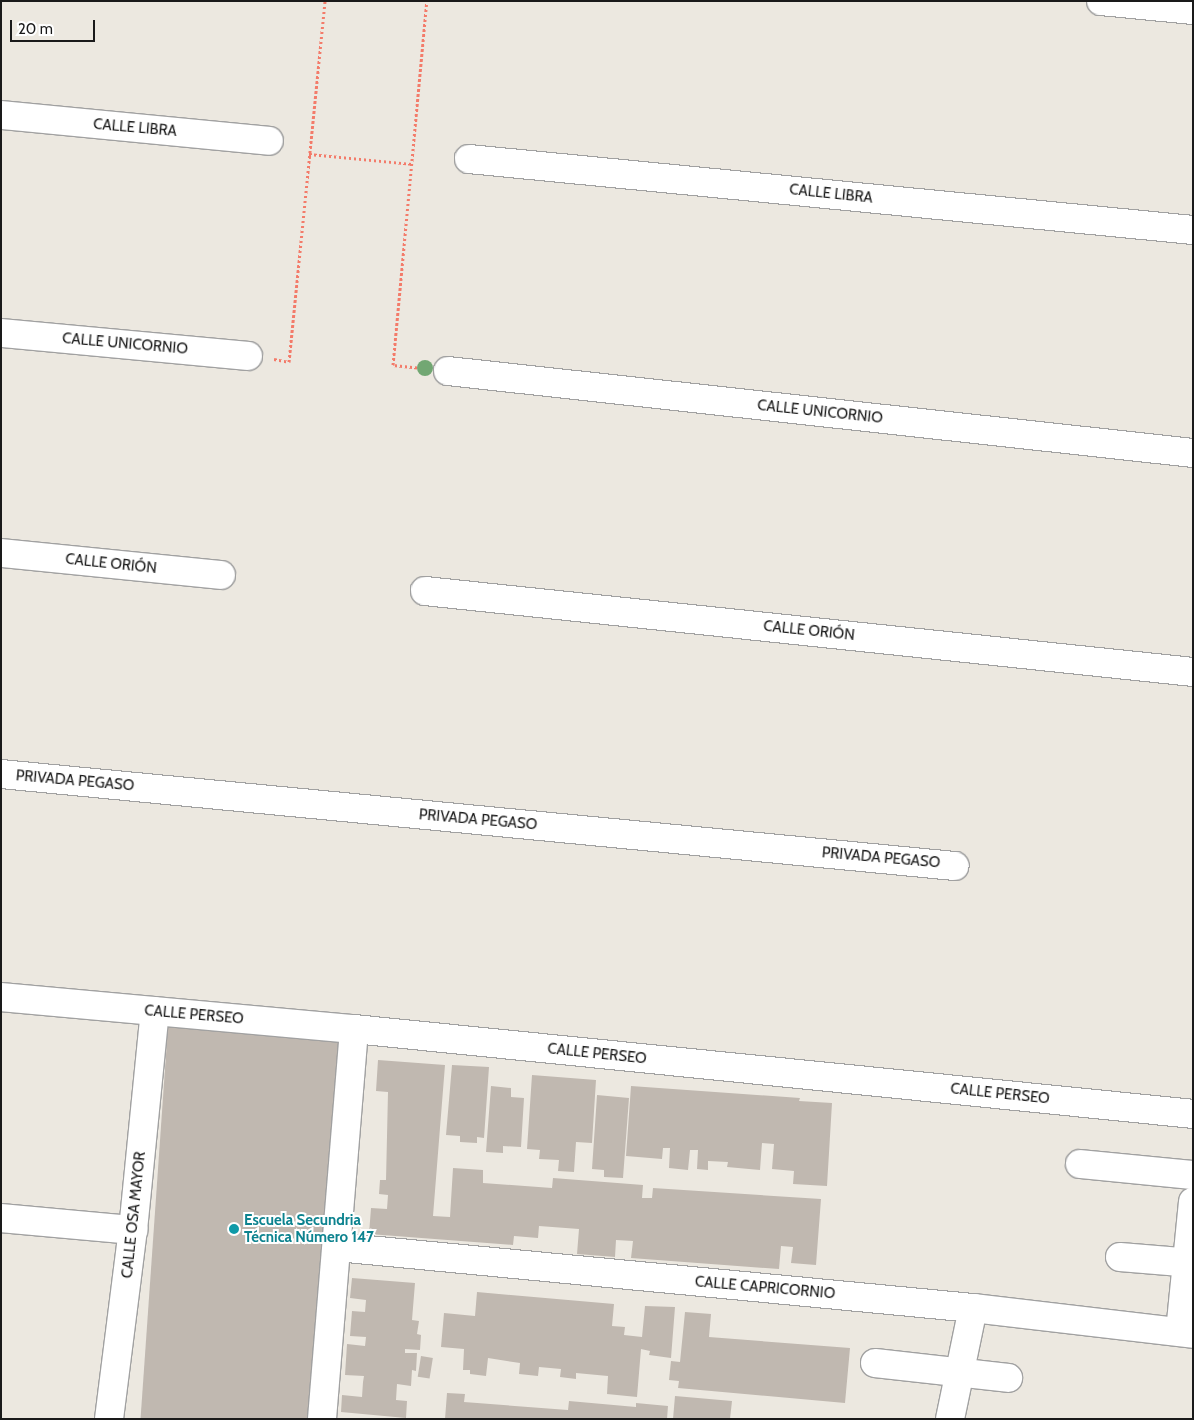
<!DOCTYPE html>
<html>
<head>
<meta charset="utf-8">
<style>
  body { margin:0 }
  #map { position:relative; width:1194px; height:1420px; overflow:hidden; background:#ece8e0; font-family:Cabin,sans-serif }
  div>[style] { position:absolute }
  .building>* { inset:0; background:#c0b8b0; transform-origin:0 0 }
  .path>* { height:3px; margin-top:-1.5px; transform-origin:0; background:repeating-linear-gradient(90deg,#f37b6a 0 2.5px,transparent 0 5px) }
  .roads { filter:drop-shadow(1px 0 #a1a1a1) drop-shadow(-1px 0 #a1a1a1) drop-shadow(0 1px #a1a1a1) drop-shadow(0 -1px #a1a1a1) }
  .minor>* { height:28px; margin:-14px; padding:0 14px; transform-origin:14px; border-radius:14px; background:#fff }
  .trees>* { width:16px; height:16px; margin:-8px; border-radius:50%; background:#72a773 }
  .dots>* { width:14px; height:14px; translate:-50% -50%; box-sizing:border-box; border:2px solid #fff; border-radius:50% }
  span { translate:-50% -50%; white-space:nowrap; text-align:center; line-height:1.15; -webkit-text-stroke:4px #fff; paint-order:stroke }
  .street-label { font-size:15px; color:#1a1a1a }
  .culture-label { font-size:15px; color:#0d838f; font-weight:700 }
  .left { translate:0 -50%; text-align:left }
  .frame { position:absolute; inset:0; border:2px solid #1a1a1a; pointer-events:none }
  .scale { position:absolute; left:10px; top:20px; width:85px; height:22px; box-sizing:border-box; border:2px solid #1a1a1a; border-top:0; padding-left:6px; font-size:15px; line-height:18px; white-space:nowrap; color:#1a1a1a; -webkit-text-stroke:4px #fff; paint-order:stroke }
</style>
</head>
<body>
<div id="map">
  <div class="building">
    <div style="left:168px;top:1026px;width:171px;height:396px;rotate:4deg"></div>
    <div style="clip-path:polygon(378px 1060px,445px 1065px,433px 1216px,450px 1217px,453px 1168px,483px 1170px,483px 1183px,552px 1188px,553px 1178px,643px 1185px,642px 1198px,652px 1198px,653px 1188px,821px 1199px,816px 1265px,791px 1263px,793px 1247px,781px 1246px,779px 1269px,631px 1258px,633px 1241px,616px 1240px,615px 1257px,577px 1254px,579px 1229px,539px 1226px,538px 1238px,514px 1236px,513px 1245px,369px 1234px,371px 1208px,387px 1209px,388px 1195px,379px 1194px,380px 1180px,386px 1180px,388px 1092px,376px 1091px)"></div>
    <div style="clip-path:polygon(452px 1065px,489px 1067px,484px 1138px,477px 1137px,477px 1143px,460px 1142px,460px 1136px,446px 1135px)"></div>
    <div style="clip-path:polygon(532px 1075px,596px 1080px,592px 1143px,576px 1142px,574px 1172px,558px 1171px,559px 1160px,539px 1159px,540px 1150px,527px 1149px)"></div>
    <div style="clip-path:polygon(491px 1086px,511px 1088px,511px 1097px,524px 1098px,521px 1147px,503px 1146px,503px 1153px,486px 1152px)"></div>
    <div style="clip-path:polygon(631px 1086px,800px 1098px,799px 1101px,832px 1103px,827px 1186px,793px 1184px,794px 1171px,772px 1169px,774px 1144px,762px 1143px,760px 1170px,727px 1167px,728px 1162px,708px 1161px,708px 1170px,697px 1169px,698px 1150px,690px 1150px,688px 1170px,669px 1168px,670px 1148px,663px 1148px,662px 1159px,626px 1156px)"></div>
    <div style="clip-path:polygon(597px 1095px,629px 1098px,623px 1178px,604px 1177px,604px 1170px,592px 1169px)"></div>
    <div style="clip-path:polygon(352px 1278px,415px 1283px,412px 1320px,419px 1321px,417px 1334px,421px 1335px,420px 1350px,405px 1349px,405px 1353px,417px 1353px,416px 1371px,412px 1370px,411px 1386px,397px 1384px,396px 1400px,407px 1401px,406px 1418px,341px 1412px,342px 1395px,362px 1397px,363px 1382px,364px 1376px,345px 1375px,347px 1344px,365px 1346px,366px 1337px,350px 1336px,352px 1311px,365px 1312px,366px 1300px,350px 1298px)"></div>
    <div style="clip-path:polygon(477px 1292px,614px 1304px,612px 1326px,625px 1327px,624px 1335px,642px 1337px,645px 1306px,675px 1307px,671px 1358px,649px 1355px,650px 1351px,641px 1349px,637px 1397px,607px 1394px,608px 1376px,576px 1373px,576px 1379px,560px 1377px,561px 1369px,539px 1367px,538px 1376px,519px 1374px,520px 1363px,488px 1358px,486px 1376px,470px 1374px,470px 1370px,463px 1370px,464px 1349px,441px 1347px,444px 1313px,475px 1316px)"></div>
    <div style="clip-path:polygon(685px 1312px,711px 1314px,709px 1337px,850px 1348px,845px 1403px,678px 1388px,679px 1381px,669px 1380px,671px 1361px,680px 1362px)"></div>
    <div style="left:421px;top:1356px;width:12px;height:21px;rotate:9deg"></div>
    <div style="clip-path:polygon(447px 1393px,465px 1394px,464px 1402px,568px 1410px,569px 1401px,636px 1407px,636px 1403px,668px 1406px,667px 1419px,445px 1419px)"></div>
    <div style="clip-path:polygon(675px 1396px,732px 1401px,730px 1419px,673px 1419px)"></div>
  </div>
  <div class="path">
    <div style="left:309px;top:154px;width:103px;rotate:5.5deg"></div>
    <div style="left:274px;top:359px;width:15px;rotate:11deg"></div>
    <div style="left:289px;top:362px;width:363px;rotate:-84.3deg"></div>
    <div style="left:422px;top:368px;width:29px;rotate:-174deg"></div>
    <div style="left:393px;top:365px;width:366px;rotate:-84.7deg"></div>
  </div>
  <div class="roads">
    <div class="minor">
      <div style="left:1101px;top:1px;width:92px;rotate:5.6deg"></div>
      <div style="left:1px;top:115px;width:269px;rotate:5.5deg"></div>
      <div style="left:469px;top:159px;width:727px;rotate:5.6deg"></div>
      <div style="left:1px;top:333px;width:248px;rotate:5.3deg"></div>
      <div style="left:448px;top:371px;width:749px;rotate:6.28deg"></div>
      <div style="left:1px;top:553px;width:221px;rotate:5.7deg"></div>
      <div style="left:425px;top:591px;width:772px;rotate:6.02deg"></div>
      <div style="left:1px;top:774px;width:958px;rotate:5.51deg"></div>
      <div style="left:1px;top:997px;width:354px;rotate:5.2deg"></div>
      <div style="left:354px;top:1029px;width:843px;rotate:5.78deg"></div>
      <div style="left:1080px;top:1164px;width:114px;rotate:5.6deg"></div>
      <div style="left:1px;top:1218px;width:133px;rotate:5.2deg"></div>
      <div style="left:337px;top:1247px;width:639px;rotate:5.48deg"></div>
      <div style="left:973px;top:1308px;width:222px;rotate:6.7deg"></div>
      <div style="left:1120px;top:1257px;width:73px;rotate:4.7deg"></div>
      <div style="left:1180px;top:1332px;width:131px;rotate:-84.3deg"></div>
      <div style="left:875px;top:1363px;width:134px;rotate:6.4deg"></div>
      <div style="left:109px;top:1419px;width:191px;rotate:-82.8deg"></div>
      <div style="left:133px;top:1230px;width:220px;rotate:-84.3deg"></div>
      <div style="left:322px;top:1419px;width:391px;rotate:-85.3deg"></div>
      <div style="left:950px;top:1419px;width:113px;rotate:-78.3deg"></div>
    </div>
  </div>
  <div class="trees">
    <div style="left:425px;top:368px"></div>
  </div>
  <div class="dots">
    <div style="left:234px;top:1229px;background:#0f9aa8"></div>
  </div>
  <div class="street-label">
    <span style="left:135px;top:128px;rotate:5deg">CALLE LIBRA</span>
    <span style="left:831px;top:194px;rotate:6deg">CALLE LIBRA</span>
    <span style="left:125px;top:344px;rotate:5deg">CALLE UNICORNIO</span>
    <span style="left:820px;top:412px;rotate:6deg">CALLE UNICORNIO</span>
    <span style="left:111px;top:564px;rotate:6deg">CALLE ORIÓN</span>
    <span style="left:809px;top:631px;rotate:6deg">CALLE ORIÓN</span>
    <span style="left:75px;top:781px;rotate:5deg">PRIVADA PEGASO</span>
    <span style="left:478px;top:820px;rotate:5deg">PRIVADA PEGASO</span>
    <span style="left:881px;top:858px;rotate:5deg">PRIVADA PEGASO</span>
    <span style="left:194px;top:1015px;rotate:5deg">CALLE PERSEO</span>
    <span style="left:597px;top:1054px;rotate:6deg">CALLE PERSEO</span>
    <span style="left:1000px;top:1094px;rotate:6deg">CALLE PERSEO</span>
    <span style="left:134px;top:1215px;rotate:-84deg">CALLE OSA MAYOR</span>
    <span style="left:765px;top:1288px;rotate:5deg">CALLE CAPRICORNIO</span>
  </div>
  <div class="culture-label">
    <span class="left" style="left:244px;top:1229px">Escuela Secundria<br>Técnica Número 147</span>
  </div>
  <div class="frame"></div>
  <div class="scale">20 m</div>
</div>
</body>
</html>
